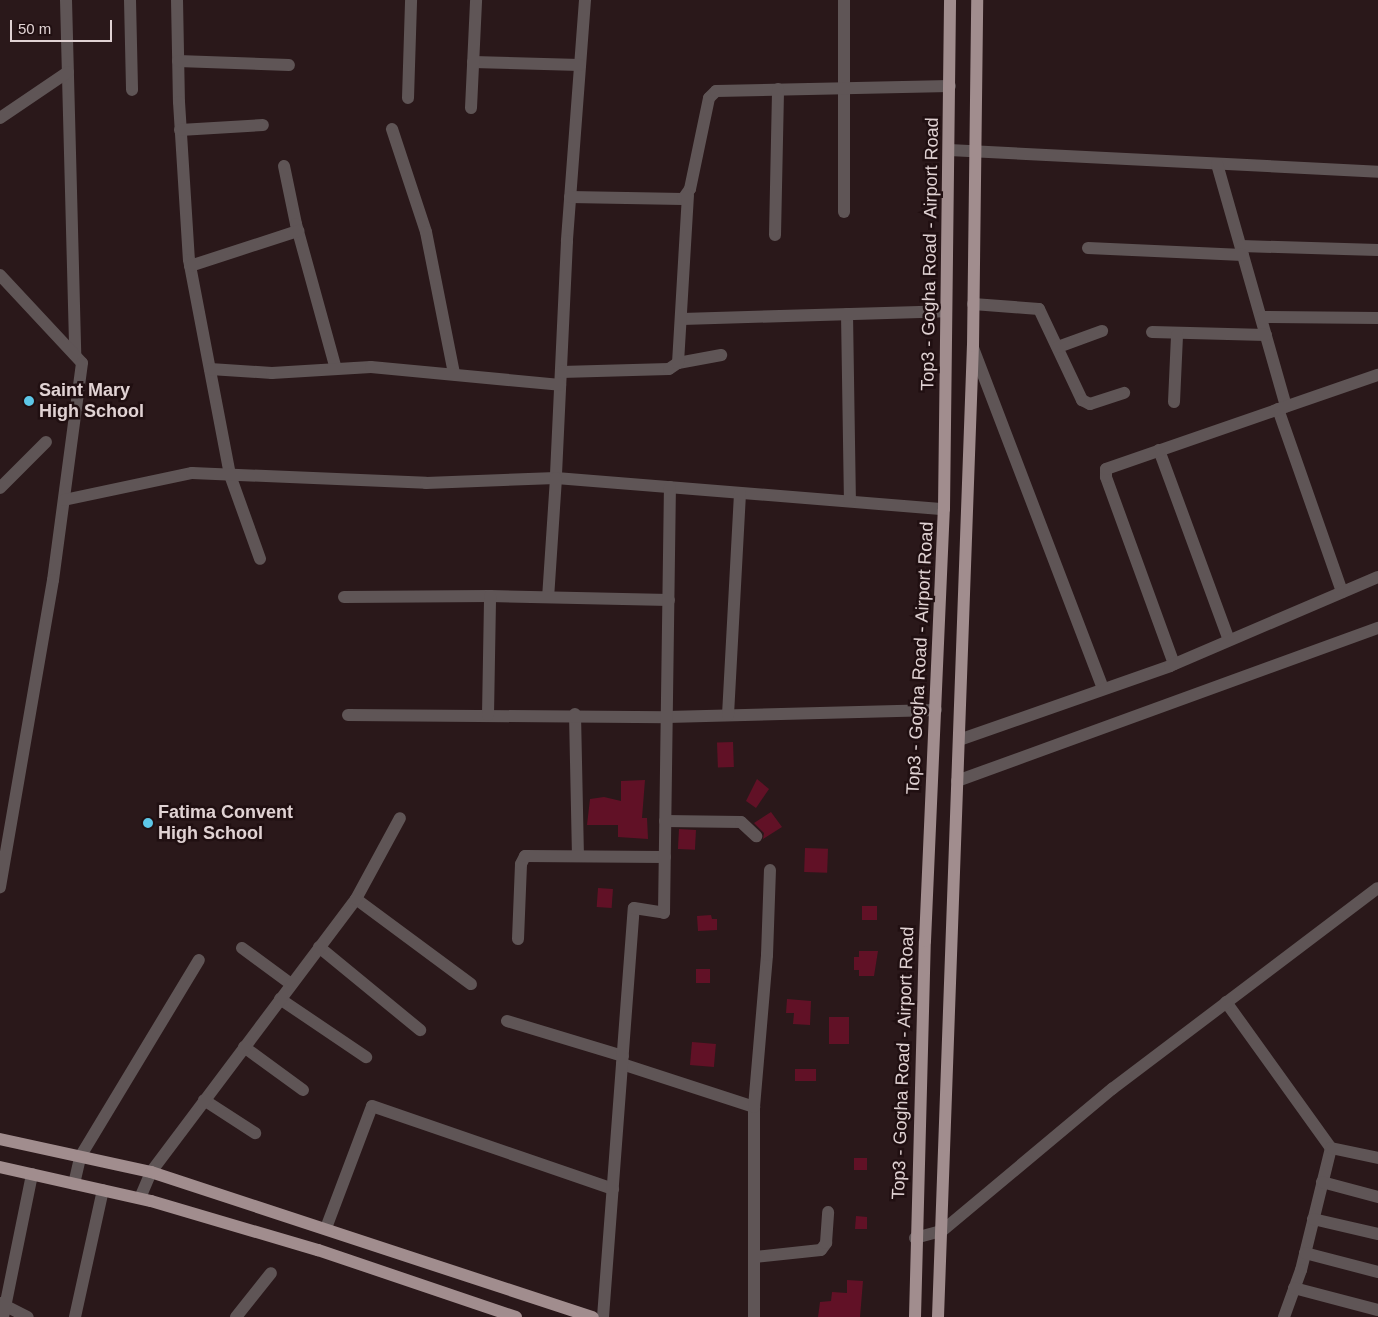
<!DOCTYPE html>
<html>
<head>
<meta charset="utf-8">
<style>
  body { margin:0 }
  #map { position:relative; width:1378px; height:1317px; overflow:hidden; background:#2a181a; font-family:Arial,sans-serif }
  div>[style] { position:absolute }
  .building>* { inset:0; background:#611126; transform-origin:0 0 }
  .minor>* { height:12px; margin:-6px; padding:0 6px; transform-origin:6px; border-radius:6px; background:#5f5556 }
  .major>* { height:12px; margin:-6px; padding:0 6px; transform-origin:6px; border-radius:6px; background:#a18d8e }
  .dots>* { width:14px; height:14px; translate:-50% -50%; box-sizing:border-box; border:2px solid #200f11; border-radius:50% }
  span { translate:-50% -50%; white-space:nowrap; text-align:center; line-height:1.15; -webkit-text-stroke:5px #200f11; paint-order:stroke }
  .street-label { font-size:18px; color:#e0d2d3 }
  .poi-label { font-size:18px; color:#e0d2d3; font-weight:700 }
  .left { translate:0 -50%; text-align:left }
  .scale { position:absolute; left:10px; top:20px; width:102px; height:22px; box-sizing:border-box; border:2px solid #e0d2d3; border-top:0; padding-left:6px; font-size:15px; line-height:18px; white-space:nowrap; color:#e0d2d3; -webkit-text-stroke:4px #200f11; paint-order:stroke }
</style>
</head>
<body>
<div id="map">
  <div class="building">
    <div style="left:733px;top:742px;width:25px;height:16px;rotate:88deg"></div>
    <div style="clip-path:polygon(757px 779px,769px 789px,756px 808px,746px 801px)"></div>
    <div style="clip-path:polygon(645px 780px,642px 818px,647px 818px,648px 839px,618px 837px,618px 825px,587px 825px,590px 799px,604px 797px,621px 801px,621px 781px)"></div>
    <div style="clip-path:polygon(771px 812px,782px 827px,763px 839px,764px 833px,754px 823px)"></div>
    <div style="left:679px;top:829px;width:17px;height:20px;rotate:3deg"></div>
    <div style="left:805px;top:848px;width:23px;height:24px;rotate:2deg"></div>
    <div style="left:598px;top:888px;width:15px;height:19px;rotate:4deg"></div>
    <div style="left:862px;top:906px;width:15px;height:14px"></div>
    <div style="clip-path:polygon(711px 915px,712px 919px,717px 919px,717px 930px,698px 931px,697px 916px)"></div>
    <div style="clip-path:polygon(859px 951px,878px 951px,874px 976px,859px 976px,859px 970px,854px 970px,854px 957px,859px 957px)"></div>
    <div style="left:696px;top:969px;width:14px;height:14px"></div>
    <div style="clip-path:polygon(787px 999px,811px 1001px,810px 1025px,793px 1024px,794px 1013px,786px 1013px)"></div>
    <div style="left:829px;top:1017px;width:20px;height:27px"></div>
    <div style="left:692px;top:1042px;width:24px;height:23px;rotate:5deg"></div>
    <div style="left:816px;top:1069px;width:12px;height:21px;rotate:90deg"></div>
    <div style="left:854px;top:1158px;width:13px;height:12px"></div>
    <div style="clip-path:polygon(856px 1216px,867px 1217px,867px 1229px,855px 1229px)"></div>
    <div style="clip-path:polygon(847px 1280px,863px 1281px,860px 1317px,818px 1317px,820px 1302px,831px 1301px,832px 1292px,847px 1293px)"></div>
  </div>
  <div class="minor">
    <div style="left:66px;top:0;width:355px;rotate:88.5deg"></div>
    <div style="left:130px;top:0;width:90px;rotate:88.7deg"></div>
    <div style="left:177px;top:0;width:102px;rotate:88.9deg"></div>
    <div style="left:179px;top:102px;width:158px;rotate:86.4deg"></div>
    <div style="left:189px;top:260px;width:219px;rotate:79.2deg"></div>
    <div style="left:230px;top:475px;width:89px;rotate:70.3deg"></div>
    <div style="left:585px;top:0;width:242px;rotate:94.3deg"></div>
    <div style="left:567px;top:241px;width:237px;rotate:92.7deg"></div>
    <div style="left:556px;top:478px;width:389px;rotate:4.6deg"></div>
    <div style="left:844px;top:0;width:212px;rotate:90deg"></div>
    <div style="left:178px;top:61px;width:111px;rotate:2.1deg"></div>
    <div style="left:473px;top:62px;width:107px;rotate:1.6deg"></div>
    <div style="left:408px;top:98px;width:98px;rotate:-88.2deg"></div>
    <div style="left:471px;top:108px;width:108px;rotate:-87.3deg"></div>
    <div style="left:0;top:118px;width:82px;rotate:-34.1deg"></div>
    <div style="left:392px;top:129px;width:108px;rotate:71.7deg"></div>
    <div style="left:426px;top:232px;width:145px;rotate:78.8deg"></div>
    <div style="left:180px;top:130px;width:83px;rotate:-3.4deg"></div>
    <div style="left:949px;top:150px;width:430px;rotate:2.9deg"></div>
    <div style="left:1217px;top:164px;width:252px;rotate:74.1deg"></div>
    <div style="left:284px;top:166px;width:59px;rotate:78.3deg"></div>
    <div style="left:296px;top:224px;width:150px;rotate:74.6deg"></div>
    <div style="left:570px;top:197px;width:113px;rotate:1deg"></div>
    <div style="left:683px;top:199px;width:12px;rotate:-55deg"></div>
    <div style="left:690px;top:189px;width:93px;rotate:-78.2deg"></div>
    <div style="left:709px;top:98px;width:10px;rotate:-45deg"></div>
    <div style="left:716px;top:91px;width:234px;rotate:-1.2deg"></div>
    <div style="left:775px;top:235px;width:146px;rotate:-88.8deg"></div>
    <div style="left:1241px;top:246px;width:137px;rotate:1.7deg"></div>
    <div style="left:1088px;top:248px;width:155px;rotate:2.6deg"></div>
    <div style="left:190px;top:266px;width:114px;rotate:-18deg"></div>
    <div style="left:0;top:275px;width:120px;rotate:47deg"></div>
    <div style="left:82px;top:363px;width:219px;rotate:97.6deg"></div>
    <div style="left:53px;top:580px;width:312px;rotate:99.8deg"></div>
    <div style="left:973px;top:304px;width:66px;rotate:4.3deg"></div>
    <div style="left:1039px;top:309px;width:101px;rotate:64.7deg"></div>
    <div style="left:1082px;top:400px;width:9px;rotate:27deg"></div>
    <div style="left:1090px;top:404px;width:36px;rotate:-18deg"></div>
    <div style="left:847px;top:314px;width:187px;rotate:89.1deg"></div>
    <div style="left:1261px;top:317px;width:117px;rotate:0.5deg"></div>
    <div style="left:682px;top:319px;width:264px;rotate:-1.7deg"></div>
    <div style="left:1152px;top:332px;width:114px;rotate:1.5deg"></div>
    <div style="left:1058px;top:347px;width:47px;rotate:-20deg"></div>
    <div style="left:973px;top:348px;width:365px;rotate:69.1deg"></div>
    <div style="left:678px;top:363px;width:44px;rotate:-10.5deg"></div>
    <div style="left:210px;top:369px;width:62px;rotate:3.7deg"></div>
    <div style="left:272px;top:373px;width:99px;rotate:-3.5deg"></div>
    <div style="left:371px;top:367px;width:190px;rotate:5.4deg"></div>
    <div style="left:561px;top:372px;width:108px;rotate:-1.6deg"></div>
    <div style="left:669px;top:369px;width:11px;rotate:-34deg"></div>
    <div style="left:678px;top:363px;width:168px;rotate:-86.6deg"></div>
    <div style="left:1174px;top:402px;width:67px;rotate:-87.4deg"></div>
    <div style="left:1278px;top:409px;width:194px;rotate:70.7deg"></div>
    <div style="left:1159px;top:450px;width:202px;rotate:69.8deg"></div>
    <div style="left:0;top:488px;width:65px;rotate:-45deg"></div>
    <div style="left:64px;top:500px;width:131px;rotate:-11.9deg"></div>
    <div style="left:192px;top:473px;width:234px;rotate:2.4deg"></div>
    <div style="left:426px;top:483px;width:130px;rotate:-2.2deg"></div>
    <div style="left:556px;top:478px;width:119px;rotate:93.8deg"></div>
    <div style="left:344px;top:597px;width:146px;rotate:-0.4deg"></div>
    <div style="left:490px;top:596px;width:179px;rotate:1.3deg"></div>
    <div style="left:1174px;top:664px;width:199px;rotate:-110deg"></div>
    <div style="left:1106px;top:477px;width:8px;rotate:-90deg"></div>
    <div style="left:1106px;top:469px;width:288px;rotate:-19.1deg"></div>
    <div style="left:575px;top:714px;width:142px;rotate:88.8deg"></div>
    <div style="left:348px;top:715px;width:319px;rotate:0.4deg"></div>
    <div style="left:667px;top:717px;width:269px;rotate:-1.5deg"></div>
    <div style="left:488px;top:715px;width:119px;rotate:-89deg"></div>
    <div style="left:728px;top:715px;width:222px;rotate:-86.9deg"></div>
    <div style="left:959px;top:740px;width:224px;rotate:-19.3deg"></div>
    <div style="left:1170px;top:666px;width:226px;rotate:-23.2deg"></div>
    <div style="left:957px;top:781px;width:448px;rotate:-20deg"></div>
    <div style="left:665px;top:821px;width:76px;rotate:0.8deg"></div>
    <div style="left:741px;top:822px;width:21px;rotate:43deg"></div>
    <div style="left:356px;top:899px;width:143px;rotate:36.5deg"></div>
    <div style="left:518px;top:939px;width:75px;rotate:-87.7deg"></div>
    <div style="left:521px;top:864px;width:9px;rotate:-63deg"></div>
    <div style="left:525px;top:856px;width:140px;rotate:0.4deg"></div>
    <div style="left:319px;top:947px;width:131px;rotate:39.4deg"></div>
    <div style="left:242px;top:948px;width:61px;rotate:36.3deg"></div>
    <div style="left:280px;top:999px;width:104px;rotate:34deg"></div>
    <div style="left:1226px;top:1002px;width:180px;rotate:54.3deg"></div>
    <div style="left:1331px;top:1148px;width:126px;rotate:103.8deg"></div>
    <div style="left:1301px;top:1270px;width:50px;rotate:109.9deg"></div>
    <div style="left:507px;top:1021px;width:121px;rotate:16.8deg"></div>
    <div style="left:244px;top:1047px;width:73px;rotate:36.1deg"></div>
    <div style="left:622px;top:1064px;width:139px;rotate:18deg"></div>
    <div style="left:204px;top:1100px;width:61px;rotate:32.9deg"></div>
    <div style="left:1331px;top:1148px;width:48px;rotate:12deg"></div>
    <div style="left:1322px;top:1182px;width:58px;rotate:15deg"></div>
    <div style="left:74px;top:1184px;width:28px;rotate:-77deg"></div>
    <div style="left:80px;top:1157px;width:230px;rotate:-58.9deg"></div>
    <div style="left:140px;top:1198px;width:28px;rotate:-67deg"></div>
    <div style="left:151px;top:1172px;width:341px;rotate:-53.1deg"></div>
    <div style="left:356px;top:899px;width:92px;rotate:-61.5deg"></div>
    <div style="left:1313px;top:1219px;width:67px;rotate:13deg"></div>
    <div style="left:326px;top:1228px;width:130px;rotate:-69.3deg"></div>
    <div style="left:372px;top:1106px;width:255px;rotate:19deg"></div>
    <div style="left:915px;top:1238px;width:28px;rotate:-15deg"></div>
    <div style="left:942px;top:1231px;width:222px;rotate:-39.9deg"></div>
    <div style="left:1112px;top:1089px;width:333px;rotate:-37.1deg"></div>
    <div style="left:1305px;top:1253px;width:75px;rotate:14.6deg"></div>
    <div style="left:755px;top:1257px;width:66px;rotate:-6.1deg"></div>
    <div style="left:821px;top:1250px;width:9px;rotate:-54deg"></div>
    <div style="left:826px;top:1243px;width:31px;rotate:-86deg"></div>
    <div style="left:1294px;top:1288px;width:87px;rotate:14.7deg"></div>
    <div style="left:0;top:1303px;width:31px;rotate:27deg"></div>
    <div style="left:3px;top:1317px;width:146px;rotate:-78.5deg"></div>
    <div style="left:75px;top:1317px;width:130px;rotate:-77.6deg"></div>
    <div style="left:236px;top:1317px;width:56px;rotate:-51.5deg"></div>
    <div style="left:603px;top:1317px;width:410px;rotate:-85.7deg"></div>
    <div style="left:634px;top:908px;width:30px;rotate:9deg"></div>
    <div style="left:664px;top:913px;width:426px;rotate:-89.2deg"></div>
    <div style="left:754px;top:1317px;width:210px;rotate:-90deg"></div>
    <div style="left:754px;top:1107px;width:153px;rotate:-85.1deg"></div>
    <div style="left:767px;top:955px;width:85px;rotate:-88deg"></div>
  </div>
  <div class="major">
    <div style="left:0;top:1139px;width:155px;rotate:12.3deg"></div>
    <div style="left:151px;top:1172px;width:465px;rotate:18.2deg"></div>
    <div style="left:0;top:1167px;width:155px;rotate:12.7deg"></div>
    <div style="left:151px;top:1201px;width:174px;rotate:16.4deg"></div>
    <div style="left:318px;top:1250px;width:209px;rotate:18.7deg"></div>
    <div style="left:915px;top:1317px;width:376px;rotate:-88.5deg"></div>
    <div style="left:925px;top:941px;width:432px;rotate:-87.5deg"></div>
    <div style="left:944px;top:509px;width:509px;rotate:-89.32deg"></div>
    <div style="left:938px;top:1317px;width:972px;rotate:-87.94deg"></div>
    <div style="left:973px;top:346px;width:346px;rotate:-89.3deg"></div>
  </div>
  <div class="dots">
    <div style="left:29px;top:401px;background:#5dc7e8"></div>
    <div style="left:148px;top:823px;background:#5dc7e8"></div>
  </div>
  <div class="street-label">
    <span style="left:930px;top:254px;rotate:-89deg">Top3 - Gogha Road - Airport Road</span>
    <span style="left:920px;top:658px;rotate:-87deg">Top3 - Gogha Road - Airport Road</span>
    <span style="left:903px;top:1063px;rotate:-88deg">Top3 - Gogha Road - Airport Road</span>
  </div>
  <div class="poi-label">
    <span class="left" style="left:39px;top:401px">Saint Mary<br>High School</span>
    <span class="left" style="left:158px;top:823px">Fatima Convent<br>High School</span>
  </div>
  <div class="scale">50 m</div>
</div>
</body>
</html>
